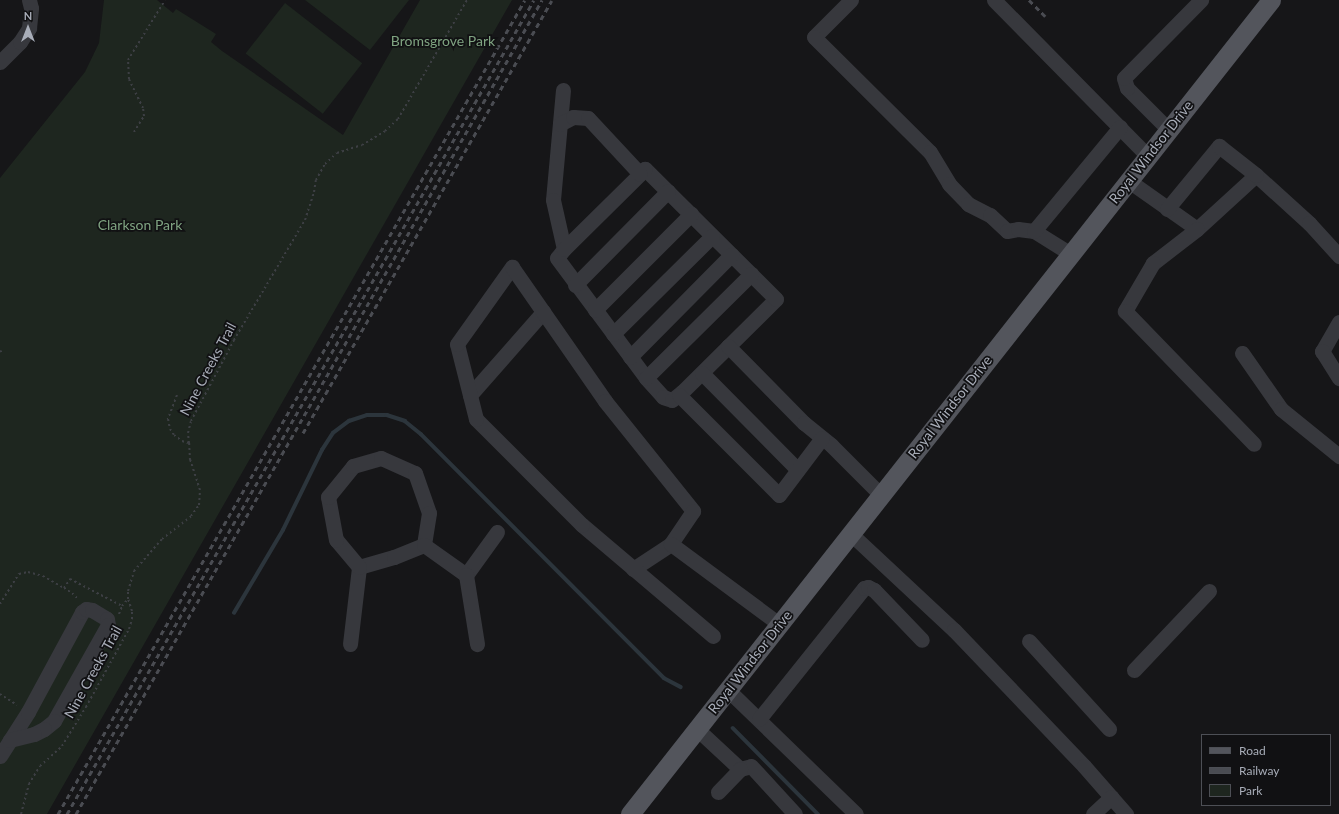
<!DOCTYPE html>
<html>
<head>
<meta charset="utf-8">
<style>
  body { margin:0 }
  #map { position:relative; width:1339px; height:814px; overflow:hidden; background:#161618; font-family:Lato,sans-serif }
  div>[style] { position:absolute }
  .green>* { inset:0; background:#1e261f; transform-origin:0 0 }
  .stream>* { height:3.5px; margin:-1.75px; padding:0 1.75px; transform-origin:1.75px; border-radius:1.75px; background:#2c353c }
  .path>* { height:2px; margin-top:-1px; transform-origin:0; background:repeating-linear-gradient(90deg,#3d3f44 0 2px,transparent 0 5px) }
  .minor>* { height:15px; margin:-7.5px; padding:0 7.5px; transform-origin:7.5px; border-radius:7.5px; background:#37383d }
  .major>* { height:19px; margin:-9.5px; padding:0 9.5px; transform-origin:9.5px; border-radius:9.5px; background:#53555c }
  .rail>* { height:3px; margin-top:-1.5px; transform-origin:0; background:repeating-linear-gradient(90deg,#4a4c52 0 5px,transparent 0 9px) }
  span { translate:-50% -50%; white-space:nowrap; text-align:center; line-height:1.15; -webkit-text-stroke:3.5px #111113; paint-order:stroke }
  .park-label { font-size:14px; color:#7fa381 }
  .street-label { font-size:14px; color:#a8adb8 }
  .legend { position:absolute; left:1201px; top:734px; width:130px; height:72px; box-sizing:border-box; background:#111113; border:1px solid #4d4f55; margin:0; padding:5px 7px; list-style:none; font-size:12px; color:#a8adb8 }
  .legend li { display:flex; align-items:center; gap:8px; height:20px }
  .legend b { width:20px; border:1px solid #4d4f55 }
  .north { position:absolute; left:8px; top:8px; width:40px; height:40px; -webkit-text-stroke:3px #111113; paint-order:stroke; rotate:0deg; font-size:11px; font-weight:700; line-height:16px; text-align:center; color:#a8adb8 }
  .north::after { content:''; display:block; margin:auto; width:14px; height:18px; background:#a8adb8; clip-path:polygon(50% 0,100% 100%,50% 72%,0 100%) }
</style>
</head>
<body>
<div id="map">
  <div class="green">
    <div style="clip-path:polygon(104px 0,157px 0,173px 13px,176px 9px,216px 34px,211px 42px,222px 51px,343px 135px,420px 0,512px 0,47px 814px,0 814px,0 178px,85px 72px,99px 43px)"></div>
    <div style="clip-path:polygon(305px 0,409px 0,370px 50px)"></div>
    <div style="left:285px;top:3px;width:98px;height:64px;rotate:38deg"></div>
  </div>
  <div class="stream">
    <div style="left:234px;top:613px;width:96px;rotate:-59.4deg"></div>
    <div style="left:283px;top:530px;width:89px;rotate:-64deg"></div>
    <div style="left:322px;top:450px;width:20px;rotate:-57deg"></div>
    <div style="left:333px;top:433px;width:20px;rotate:-37deg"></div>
    <div style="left:349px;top:421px;width:19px;rotate:-18deg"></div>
    <div style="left:367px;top:415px;width:20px"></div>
    <div style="left:387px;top:415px;width:19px;rotate:18deg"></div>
    <div style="left:405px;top:421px;width:21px;rotate:39deg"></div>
    <div style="left:421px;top:434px;width:344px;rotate:45.1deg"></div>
    <div style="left:664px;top:678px;width:19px;rotate:28deg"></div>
    <div style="left:733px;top:728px;width:121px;rotate:45.3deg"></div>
  </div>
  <div class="path">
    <div style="left:134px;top:132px;width:19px;rotate:-58deg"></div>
    <div style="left:144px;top:116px;width:8px;rotate:-97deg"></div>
    <div style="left:143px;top:108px;width:32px;rotate:-116deg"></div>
    <div style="left:129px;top:79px;width:19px;rotate:-93deg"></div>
    <div style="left:128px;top:60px;width:70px;rotate:-58.3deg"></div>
    <div style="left:0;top:351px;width:4px;rotate:27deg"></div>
    <div style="left:177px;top:395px;width:26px;rotate:111deg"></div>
    <div style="left:168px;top:419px;width:10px;rotate:79deg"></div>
    <div style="left:170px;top:429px;width:7px;rotate:56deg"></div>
    <div style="left:174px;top:435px;width:10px;rotate:37deg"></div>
    <div style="left:182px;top:441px;width:7px;rotate:16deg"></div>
    <div style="left:64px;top:588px;width:11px;rotate:-56deg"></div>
    <div style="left:70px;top:579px;width:59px;rotate:27.4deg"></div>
    <div style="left:0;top:604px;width:36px;rotate:-58deg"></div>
    <div style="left:19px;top:574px;width:9px;rotate:-13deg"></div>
    <div style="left:28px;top:572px;width:16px;rotate:15deg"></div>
    <div style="left:43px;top:576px;width:24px;rotate:30deg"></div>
    <div style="left:64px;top:588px;width:9px;rotate:32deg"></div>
    <div style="left:72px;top:593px;width:8px;rotate:45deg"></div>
    <div style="left:119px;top:614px;width:9px;rotate:-69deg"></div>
    <div style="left:122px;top:606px;width:9px;rotate:-49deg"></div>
    <div style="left:0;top:694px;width:20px;rotate:33deg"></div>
    <div style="left:21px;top:814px;width:31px;rotate:-75deg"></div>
    <div style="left:29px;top:784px;width:21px;rotate:-59deg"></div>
    <div style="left:40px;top:766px;width:30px;rotate:-42deg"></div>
    <div style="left:62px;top:746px;width:46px;rotate:-58.4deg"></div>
    <div style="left:86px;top:707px;width:89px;rotate:-61.1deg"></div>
    <div style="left:129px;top:629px;width:10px;rotate:-73deg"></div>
    <div style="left:132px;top:619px;width:8px;rotate:-90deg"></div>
    <div style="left:132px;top:611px;width:13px;rotate:-108deg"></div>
    <div style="left:128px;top:599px;width:8px;rotate:-90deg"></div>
    <div style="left:128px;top:591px;width:21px;rotate:-73deg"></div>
    <div style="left:134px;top:571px;width:43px;rotate:-48.8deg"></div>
    <div style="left:162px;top:539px;width:37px;rotate:-38deg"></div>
    <div style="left:191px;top:516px;width:14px;rotate:-54deg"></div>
    <div style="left:199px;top:505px;width:15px;rotate:-86deg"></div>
    <div style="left:200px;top:490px;width:32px;rotate:-108deg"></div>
    <div style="left:190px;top:460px;width:17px;rotate:-93deg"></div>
    <div style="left:189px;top:443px;width:10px;rotate:-96deg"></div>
    <div style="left:188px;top:433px;width:12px;rotate:-76deg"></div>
    <div style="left:191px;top:421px;width:92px;rotate:-62deg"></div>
    <div style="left:234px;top:340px;width:139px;rotate:-59.4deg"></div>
    <div style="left:305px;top:220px;width:29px;rotate:-72deg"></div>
    <div style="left:314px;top:192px;width:12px;rotate:-81deg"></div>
    <div style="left:316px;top:180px;width:18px;rotate:-61deg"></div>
    <div style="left:325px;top:164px;width:16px;rotate:-43deg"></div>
    <div style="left:337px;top:153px;width:26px;rotate:-18deg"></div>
    <div style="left:362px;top:145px;width:27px;rotate:-31deg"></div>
    <div style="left:385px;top:131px;width:18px;rotate:-43deg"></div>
    <div style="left:398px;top:119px;width:138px;rotate:-59.9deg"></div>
  </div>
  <div class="minor">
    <div style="left:851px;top:0;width:52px;rotate:135deg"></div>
    <div style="left:814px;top:37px;width:163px;rotate:44.8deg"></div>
    <div style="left:930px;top:152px;width:37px;rotate:59deg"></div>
    <div style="left:949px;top:184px;width:28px;rotate:46deg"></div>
    <div style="left:968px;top:204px;width:25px;rotate:27deg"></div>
    <div style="left:990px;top:215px;width:23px;rotate:43deg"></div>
    <div style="left:1007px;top:231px;width:11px;rotate:-10deg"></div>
    <div style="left:1018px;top:229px;width:16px;rotate:7deg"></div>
    <div style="left:1034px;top:231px;width:44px;rotate:31.9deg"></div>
    <div style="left:994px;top:0;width:219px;rotate:45.4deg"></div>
    <div style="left:0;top:62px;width:28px;rotate:-45deg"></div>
    <div style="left:20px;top:42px;width:17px;rotate:-57deg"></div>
    <div style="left:29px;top:28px;width:20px;rotate:-84deg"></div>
    <div style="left:31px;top:8px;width:8px;rotate:-104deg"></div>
    <div style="left:563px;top:90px;width:110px;rotate:95.2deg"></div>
    <div style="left:553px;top:200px;width:50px;rotate:77.3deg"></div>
    <div style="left:564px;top:249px;width:11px;rotate:128deg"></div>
    <div style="left:557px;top:258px;width:149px;rotate:53.4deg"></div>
    <div style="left:646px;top:378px;width:25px;rotate:48deg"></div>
    <div style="left:663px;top:397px;width:9px;rotate:18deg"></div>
    <div style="left:672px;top:400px;width:13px;rotate:-39deg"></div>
    <div style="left:682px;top:392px;width:132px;rotate:-44.7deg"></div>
    <div style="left:776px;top:299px;width:185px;rotate:-135.2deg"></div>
    <div style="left:645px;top:169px;width:114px;rotate:135.4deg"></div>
    <div style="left:560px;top:124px;width:15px;rotate:-28deg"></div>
    <div style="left:573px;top:117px;width:15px;rotate:4deg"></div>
    <div style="left:588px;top:118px;width:76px;rotate:47.1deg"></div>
    <div style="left:1169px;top:130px;width:59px;rotate:-135deg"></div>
    <div style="left:1127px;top:88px;width:10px;rotate:-107deg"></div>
    <div style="left:1124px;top:78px;width:110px;rotate:-45.4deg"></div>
    <div style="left:1129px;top:181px;width:83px;rotate:35.2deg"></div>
    <div style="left:1197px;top:229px;width:80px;rotate:-42.5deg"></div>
    <div style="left:1256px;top:175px;width:72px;rotate:42.2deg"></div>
    <div style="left:1309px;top:223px;width:45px;rotate:47.7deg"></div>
    <div style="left:1167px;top:209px;width:82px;rotate:-50.5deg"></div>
    <div style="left:1219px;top:146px;width:47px;rotate:38.1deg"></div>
    <div style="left:1197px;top:229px;width:56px;rotate:142.3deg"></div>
    <div style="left:1153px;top:263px;width:56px;rotate:120.3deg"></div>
    <div style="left:1125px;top:311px;width:185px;rotate:45.9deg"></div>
    <div style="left:1034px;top:231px;width:135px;rotate:-50.4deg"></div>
    <div style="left:575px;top:285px;width:132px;rotate:-45.3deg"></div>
    <div style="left:595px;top:310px;width:136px;rotate:-45deg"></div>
    <div style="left:1339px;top:322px;width:34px;rotate:120deg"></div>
    <div style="left:1322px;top:351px;width:32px;rotate:58deg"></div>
    <div style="left:613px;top:334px;width:139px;rotate:-44.7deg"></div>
    <div style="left:728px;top:346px;width:108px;rotate:45.4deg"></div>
    <div style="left:804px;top:423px;width:35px;rotate:39deg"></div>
    <div style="left:831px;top:445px;width:71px;rotate:45deg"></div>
    <div style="left:1242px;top:353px;width:68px;rotate:55.1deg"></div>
    <div style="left:1281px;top:409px;width:75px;rotate:39deg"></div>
    <div style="left:630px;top:357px;width:144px;rotate:-45.3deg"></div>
    <div style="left:702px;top:373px;width:136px;rotate:45.3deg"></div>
    <div style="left:646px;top:378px;width:148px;rotate:-44.7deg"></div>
    <div style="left:470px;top:395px;width:111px;rotate:-48.7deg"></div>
    <div style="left:679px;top:395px;width:141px;rotate:45deg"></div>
    <div style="left:779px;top:495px;width:71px;rotate:-53deg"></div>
    <div style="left:851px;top:534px;width:141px;rotate:43deg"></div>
    <div style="left:954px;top:630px;width:188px;rotate:46.3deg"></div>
    <div style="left:1084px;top:766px;width:64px;rotate:48.8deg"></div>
    <div style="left:359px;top:567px;width:36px;rotate:-16deg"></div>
    <div style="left:394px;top:557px;width:32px;rotate:-22deg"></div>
    <div style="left:633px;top:569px;width:45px;rotate:-33.3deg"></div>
    <div style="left:466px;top:575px;width:53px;rotate:-54.2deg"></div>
    <div style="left:713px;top:636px;width:172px;rotate:-139.7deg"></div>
    <div style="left:582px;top:525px;width:150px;rotate:-135deg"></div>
    <div style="left:476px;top:419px;width:77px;rotate:-104.2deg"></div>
    <div style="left:457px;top:344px;width:95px;rotate:-54.5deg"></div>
    <div style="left:512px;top:267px;width:163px;rotate:55.2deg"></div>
    <div style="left:605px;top:401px;width:141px;rotate:51.3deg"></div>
    <div style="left:693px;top:511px;width:40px;rotate:124deg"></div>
    <div style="left:671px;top:544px;width:134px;rotate:36.5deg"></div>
    <div style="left:1029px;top:641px;width:119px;rotate:47.7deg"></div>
    <div style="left:350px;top:644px;width:78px;rotate:-83.3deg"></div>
    <div style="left:359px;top:567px;width:35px;rotate:-130deg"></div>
    <div style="left:336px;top:540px;width:44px;rotate:-100.5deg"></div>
    <div style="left:328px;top:497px;width:40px;rotate:-51deg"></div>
    <div style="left:353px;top:466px;width:29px;rotate:-16deg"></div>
    <div style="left:381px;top:458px;width:37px;rotate:24deg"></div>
    <div style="left:415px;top:473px;width:42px;rotate:70.7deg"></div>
    <div style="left:429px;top:513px;width:32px;rotate:99deg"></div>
    <div style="left:424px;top:545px;width:52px;rotate:35.5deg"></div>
    <div style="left:466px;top:575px;width:70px;rotate:80.9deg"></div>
    <div style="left:1134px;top:670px;width:109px;rotate:-46.5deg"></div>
    <div style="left:728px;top:690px;width:178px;rotate:44.1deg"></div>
    <div style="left:759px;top:719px;width:168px;rotate:-51.3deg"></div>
    <div style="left:864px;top:588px;width:4px;rotate:-14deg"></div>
    <div style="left:868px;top:587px;width:7px;rotate:27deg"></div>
    <div style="left:874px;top:590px;width:69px;rotate:46.2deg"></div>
    <div style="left:697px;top:729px;width:59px;rotate:42.9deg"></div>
    <div style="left:740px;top:769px;width:11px;rotate:-15deg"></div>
    <div style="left:751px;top:766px;width:65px;rotate:47.5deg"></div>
    <div style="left:0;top:756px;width:52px;rotate:-57.5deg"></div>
    <div style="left:28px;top:712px;width:114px;rotate:-61.6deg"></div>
    <div style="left:82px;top:612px;width:5px;rotate:-37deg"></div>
    <div style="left:86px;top:609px;width:6px;rotate:9deg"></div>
    <div style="left:92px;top:610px;width:17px;rotate:31deg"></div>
    <div style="left:107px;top:619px;width:6px;rotate:81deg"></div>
    <div style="left:108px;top:625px;width:110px;rotate:119.4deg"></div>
    <div style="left:54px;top:721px;width:13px;rotate:141deg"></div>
    <div style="left:44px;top:729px;width:11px;rotate:153deg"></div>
    <div style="left:34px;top:734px;width:25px;rotate:166deg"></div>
    <div style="left:718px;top:792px;width:32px;rotate:-46deg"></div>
    <div style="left:1093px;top:814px;width:25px;rotate:-43deg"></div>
  </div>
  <div class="major">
    <div style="left:630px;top:814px;width:1036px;rotate:-51.78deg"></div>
  </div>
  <div class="rail">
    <div style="left:1029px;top:0;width:23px;rotate:45deg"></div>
    <div style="left:303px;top:433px;width:499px;rotate:-60.1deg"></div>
    <div style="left:58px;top:814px;width:938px;rotate:-60.16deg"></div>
    <div style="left:67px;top:814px;width:938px;rotate:-60.16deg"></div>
    <div style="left:76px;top:814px;width:938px;rotate:-60.21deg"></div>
  </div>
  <div class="park-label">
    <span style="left:443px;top:41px">Bromsgrove Park</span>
    <span style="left:140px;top:225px">Clarkson Park</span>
  </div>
  <div class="street-label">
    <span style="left:1151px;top:152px;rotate:-52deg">Royal Windsor Drive</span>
    <span style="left:208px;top:369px;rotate:-62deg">Nine Creeks Trail</span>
    <span style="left:950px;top:407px;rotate:-52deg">Royal Windsor Drive</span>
    <span style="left:750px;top:662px;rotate:-52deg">Royal Windsor Drive</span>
    <span style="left:93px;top:672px;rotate:-61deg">Nine Creeks Trail</span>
  </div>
  <ul class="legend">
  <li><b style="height:5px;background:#53555c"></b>Road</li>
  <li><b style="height:5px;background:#4a4c52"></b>Railway</li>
  <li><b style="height:11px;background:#1e261f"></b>Park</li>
  </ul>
  <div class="north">N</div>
</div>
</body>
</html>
